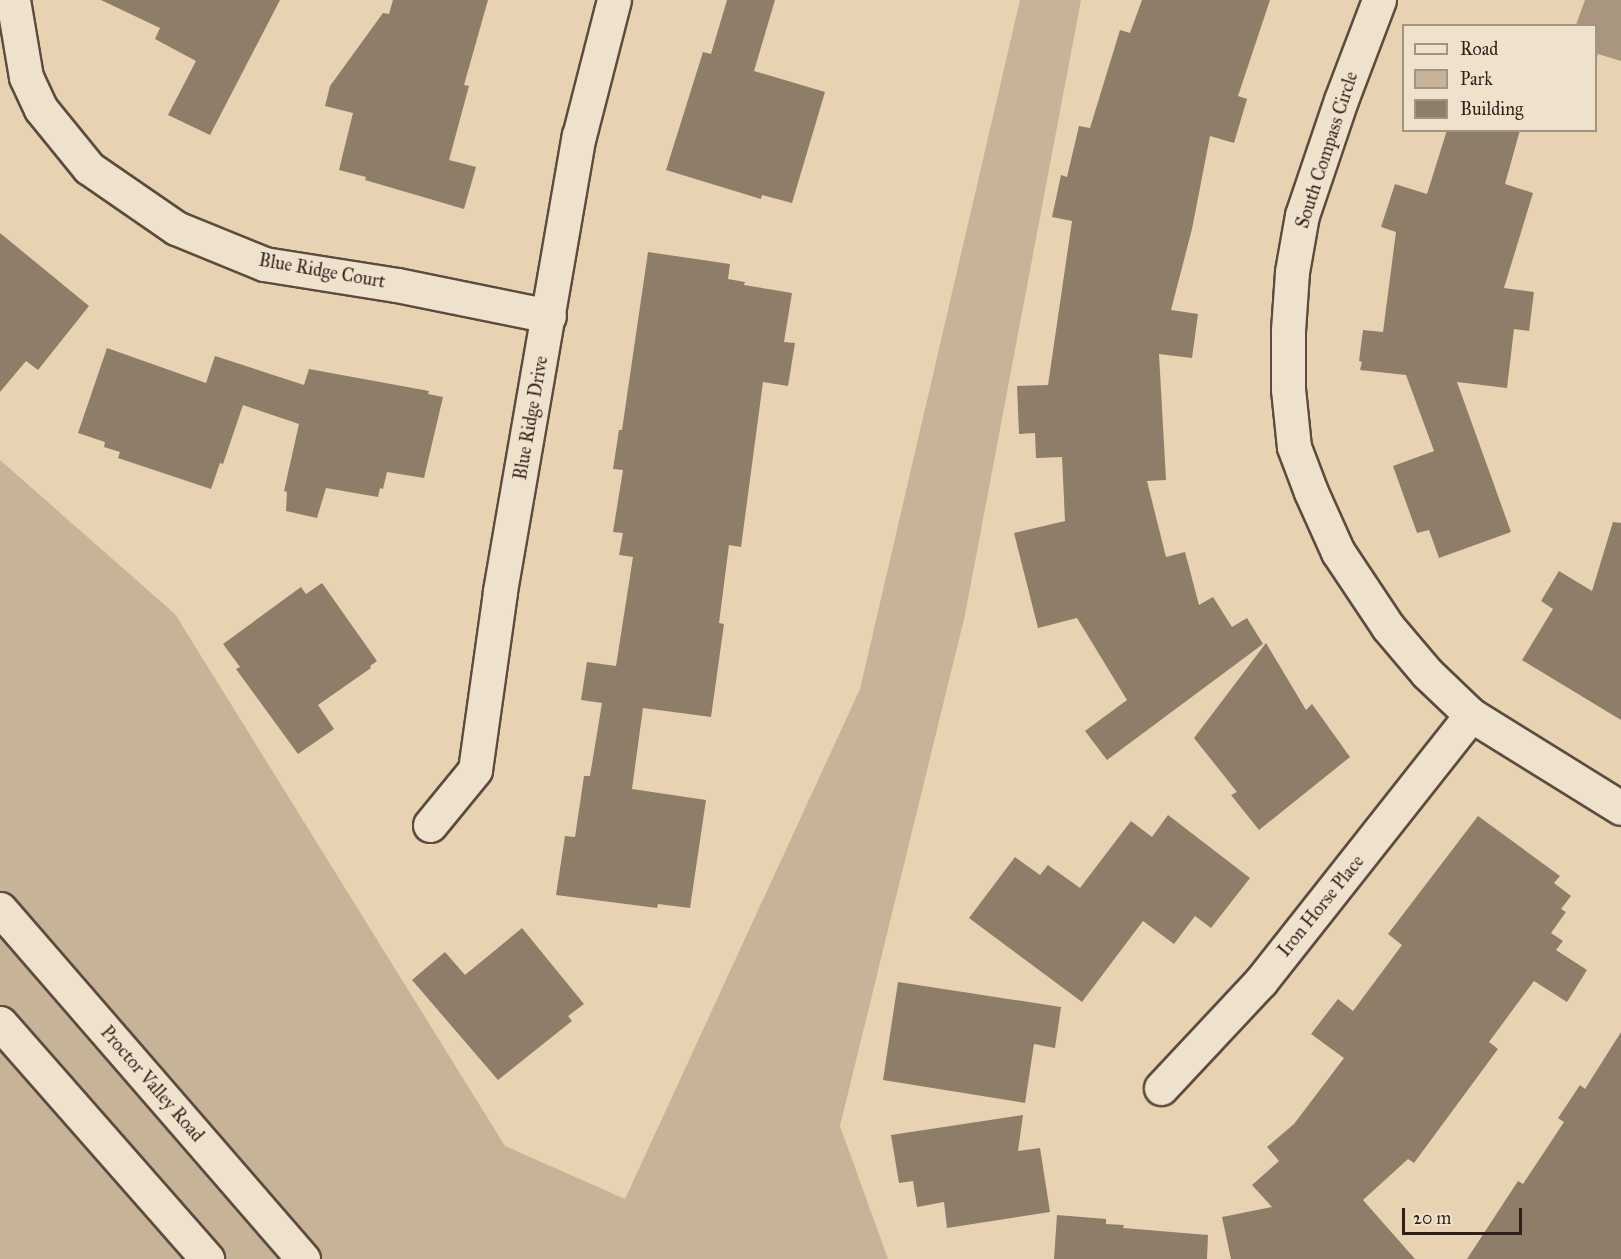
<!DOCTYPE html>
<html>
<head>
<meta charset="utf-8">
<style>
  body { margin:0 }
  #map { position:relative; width:1621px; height:1259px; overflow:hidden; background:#e7d3b2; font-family:"IM FELL Great Primer",serif }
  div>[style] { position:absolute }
  .green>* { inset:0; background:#c7b498 }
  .water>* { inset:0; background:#a8967e }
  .building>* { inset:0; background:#8e7d69 }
  .roads { filter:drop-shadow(2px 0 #5c4c40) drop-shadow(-2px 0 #5c4c40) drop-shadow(0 2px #5c4c40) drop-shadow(0 -2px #5c4c40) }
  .street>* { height:33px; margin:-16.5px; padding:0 16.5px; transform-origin:16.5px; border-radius:16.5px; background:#efe2cd }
  .secondary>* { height:33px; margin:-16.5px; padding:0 16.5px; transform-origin:16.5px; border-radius:16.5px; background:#efe2cd }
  span { translate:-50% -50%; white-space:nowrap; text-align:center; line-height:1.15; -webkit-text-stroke:6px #efe2cd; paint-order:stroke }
  .street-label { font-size:18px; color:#2d1f1a }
  .legend { position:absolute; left:1402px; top:24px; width:195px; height:108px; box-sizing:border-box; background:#efe2cd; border:2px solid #a19485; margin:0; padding:8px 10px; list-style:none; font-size:18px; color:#2d1f1a }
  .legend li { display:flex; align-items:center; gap:12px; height:30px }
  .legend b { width:30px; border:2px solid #a19485 }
  .scale { position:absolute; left:1402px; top:1208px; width:120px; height:27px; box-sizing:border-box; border:3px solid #2d1f1a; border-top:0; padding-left:8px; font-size:18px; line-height:21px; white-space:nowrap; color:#2d1f1a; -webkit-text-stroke:4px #efe2cd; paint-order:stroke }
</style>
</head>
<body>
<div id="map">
  <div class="green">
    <div style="clip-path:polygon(1020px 0,1081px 0,965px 615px,840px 1126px,888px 1259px,0 1259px,0 460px,175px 614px,505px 1146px,625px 1199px,860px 689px)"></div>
  </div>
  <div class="water">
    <div style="clip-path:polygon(1585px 0,1621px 0,1621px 61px,1598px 54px,1596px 60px,1596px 26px,1576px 25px)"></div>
  </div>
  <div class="building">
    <div style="clip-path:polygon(101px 0,280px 0,210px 135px,168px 115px,196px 61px,155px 39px,160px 28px)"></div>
    <div style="clip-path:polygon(393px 0,488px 0,464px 85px,469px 86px,449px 160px,476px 167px,464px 209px,365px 180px,366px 177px,339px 170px,353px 113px,325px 106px,330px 86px,383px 13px,389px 14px)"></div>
    <div style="clip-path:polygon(727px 0,775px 0,754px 71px,825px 92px,792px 203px,762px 195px,761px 199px,666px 170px,703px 52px,711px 54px)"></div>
    <div style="clip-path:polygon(1142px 0,1270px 0,1238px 96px,1247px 99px,1234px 143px,1210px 136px,1192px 229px,1171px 310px,1198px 314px,1192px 358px,1159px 354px,1166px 480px,1147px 481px,1166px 557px,1185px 552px,1199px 605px,1213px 597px,1232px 627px,1247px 618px,1263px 644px,1107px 760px,1085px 731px,1127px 700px,1077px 618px,1038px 628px,1014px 533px,1065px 521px,1062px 457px,1036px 458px,1035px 433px,1019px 434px,1017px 386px,1048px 385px,1072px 221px,1052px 217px,1061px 175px,1067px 177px,1079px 126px,1090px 128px,1120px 30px,1130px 33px)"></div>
    <div style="clip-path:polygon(1447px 130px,1520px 130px,1505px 184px,1533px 193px,1504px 288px,1534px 292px,1529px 331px,1514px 329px,1507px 388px,1457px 382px,1511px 532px,1439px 558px,1429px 530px,1417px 533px,1393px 466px,1434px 451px,1406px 375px,1360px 370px,1362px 362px,1359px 361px,1363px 330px,1383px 332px,1396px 232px,1381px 227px,1395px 184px,1427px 194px)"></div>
    <div style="clip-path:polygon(0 233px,89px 306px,38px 370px,26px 361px,0 392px)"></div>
    <div style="clip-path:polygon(648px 252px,730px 264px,728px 279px,745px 282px,744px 285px,792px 293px,784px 342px,795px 343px,788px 386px,763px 382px,741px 547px,729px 545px,719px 623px,724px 624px,711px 717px,643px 708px,632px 789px,706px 800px,690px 908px,658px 904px,657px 908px,556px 895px,565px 836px,575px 837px,584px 776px,590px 776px,602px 703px,581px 700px,587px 662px,616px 666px,633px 557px,619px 555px,623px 533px,613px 532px,623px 470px,613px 469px,619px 430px,622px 430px)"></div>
    <div style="clip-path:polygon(107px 348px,206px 383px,215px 356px,304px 385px,309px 369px,429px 391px,428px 394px,443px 397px,424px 478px,387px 472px,383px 489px,380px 488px,378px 497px,326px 488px,317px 518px,286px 511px,287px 492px,284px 491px,299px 424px,243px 405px,223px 464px,220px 463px,211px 489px,118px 458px,120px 452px,104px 447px,105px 442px,78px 433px)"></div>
    <div style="clip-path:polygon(1613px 522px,1621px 523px,1621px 720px,1522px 660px,1553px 609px,1541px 601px,1559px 571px,1592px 591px)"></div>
    <div style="clip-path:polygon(322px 583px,377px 661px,370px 666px,371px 668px,318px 705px,334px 729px,298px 754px,236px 669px,240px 667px,223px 644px,301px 587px,306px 594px)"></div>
    <div style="clip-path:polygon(1266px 643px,1306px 710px,1312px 704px,1350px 757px,1259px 830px,1231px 795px,1237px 792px,1194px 738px)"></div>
    <div style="clip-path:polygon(1168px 815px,1250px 878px,1211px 928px,1195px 916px,1174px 944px,1143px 921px,1082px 1002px,969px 918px,1015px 857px,1040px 875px,1048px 865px,1080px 888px,1131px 821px,1152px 837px)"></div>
    <div style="clip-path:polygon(1478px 816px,1560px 876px,1554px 883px,1571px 896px,1561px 909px,1566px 912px,1551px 933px,1563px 941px,1556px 950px,1587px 970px,1567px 1002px,1534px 981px,1489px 1042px,1498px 1049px,1414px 1163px,1408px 1159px,1363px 1200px,1415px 1259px,1231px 1259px,1222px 1217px,1272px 1207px,1252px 1185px,1279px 1161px,1267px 1147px,1294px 1124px,1344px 1058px,1311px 1034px,1338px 999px,1353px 1011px,1402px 945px,1388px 934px)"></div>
    <div style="clip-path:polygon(522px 928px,584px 1004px,568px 1016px,572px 1021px,498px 1080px,412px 980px,445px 952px,465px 975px)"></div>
    <div style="clip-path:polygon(898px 982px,1061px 1007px,1055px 1048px,1034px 1044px,1025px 1103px,883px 1080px)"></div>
    <div style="clip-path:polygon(1621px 1032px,1621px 1259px,1467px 1259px,1518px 1181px,1523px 1184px,1564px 1122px,1558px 1118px,1580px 1085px,1585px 1089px)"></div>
    <div style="clip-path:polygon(1023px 1115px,1018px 1151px,1040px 1148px,1050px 1212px,947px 1228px,944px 1202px,917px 1207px,913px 1181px,899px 1183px,891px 1135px)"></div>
    <div style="clip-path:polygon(1057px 1215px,1106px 1219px,1106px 1224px,1124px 1225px,1123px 1228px,1208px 1235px,1207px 1259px,1054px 1259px)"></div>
  </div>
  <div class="roads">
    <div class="street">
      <div style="left:13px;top:0;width:78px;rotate:80.4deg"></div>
      <div style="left:26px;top:77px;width:35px;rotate:65deg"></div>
      <div style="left:41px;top:109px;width:76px;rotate:50.9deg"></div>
      <div style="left:89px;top:168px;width:106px;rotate:34.6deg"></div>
      <div style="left:176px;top:228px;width:95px;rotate:22.2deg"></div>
      <div style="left:264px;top:264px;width:135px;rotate:9deg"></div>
      <div style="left:397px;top:285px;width:155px;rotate:11.5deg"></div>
      <div style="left:1379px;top:0;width:107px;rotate:110.8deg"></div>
      <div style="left:1341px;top:100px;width:121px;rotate:108.7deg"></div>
      <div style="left:1302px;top:215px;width:58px;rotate:100deg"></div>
      <div style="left:1292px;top:272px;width:58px;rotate:93.9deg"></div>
      <div style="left:1288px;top:330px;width:59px;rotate:90deg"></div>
      <div style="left:1288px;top:389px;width:58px;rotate:84.1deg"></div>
      <div style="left:1294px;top:447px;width:48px;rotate:69.3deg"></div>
      <div style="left:1311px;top:492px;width:66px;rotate:65.8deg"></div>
      <div style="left:1338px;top:552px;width:90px;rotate:56.3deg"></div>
      <div style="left:1388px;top:627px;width:60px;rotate:49.7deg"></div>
      <div style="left:1427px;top:673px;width:61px;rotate:43.7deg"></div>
      <div style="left:1471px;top:715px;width:176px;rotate:31.8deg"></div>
      <div style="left:430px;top:825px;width:71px;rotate:-50.7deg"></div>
      <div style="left:475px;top:770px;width:181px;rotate:-82deg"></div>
      <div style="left:500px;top:591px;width:462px;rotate:-80.2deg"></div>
      <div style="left:579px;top:136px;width:140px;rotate:-75.6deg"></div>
      <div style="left:1161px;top:1088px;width:146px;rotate:-46.9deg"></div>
      <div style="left:1261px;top:981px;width:339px;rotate:-51.7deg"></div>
    </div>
    <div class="secondary">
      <div style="left:0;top:909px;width:463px;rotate:49.1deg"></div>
      <div style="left:0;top:1023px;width:314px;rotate:48.7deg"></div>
    </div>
  </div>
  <div class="street-label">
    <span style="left:1327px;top:150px;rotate:-72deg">South Compass Circle</span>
    <span style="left:322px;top:271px;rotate:10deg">Blue Ridge Court</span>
    <span style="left:531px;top:418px;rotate:-80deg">Blue Ridge Drive</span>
    <span style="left:1321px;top:906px;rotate:-51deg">Iron Horse Place</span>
    <span style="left:152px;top:1084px;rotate:49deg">Proctor Valley Road</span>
  </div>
  <ul class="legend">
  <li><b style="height:8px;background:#efe2cd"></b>Road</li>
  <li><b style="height:16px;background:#c7b498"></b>Park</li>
  <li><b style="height:16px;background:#8e7d69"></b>Building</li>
  </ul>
  <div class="scale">20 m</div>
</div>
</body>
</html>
